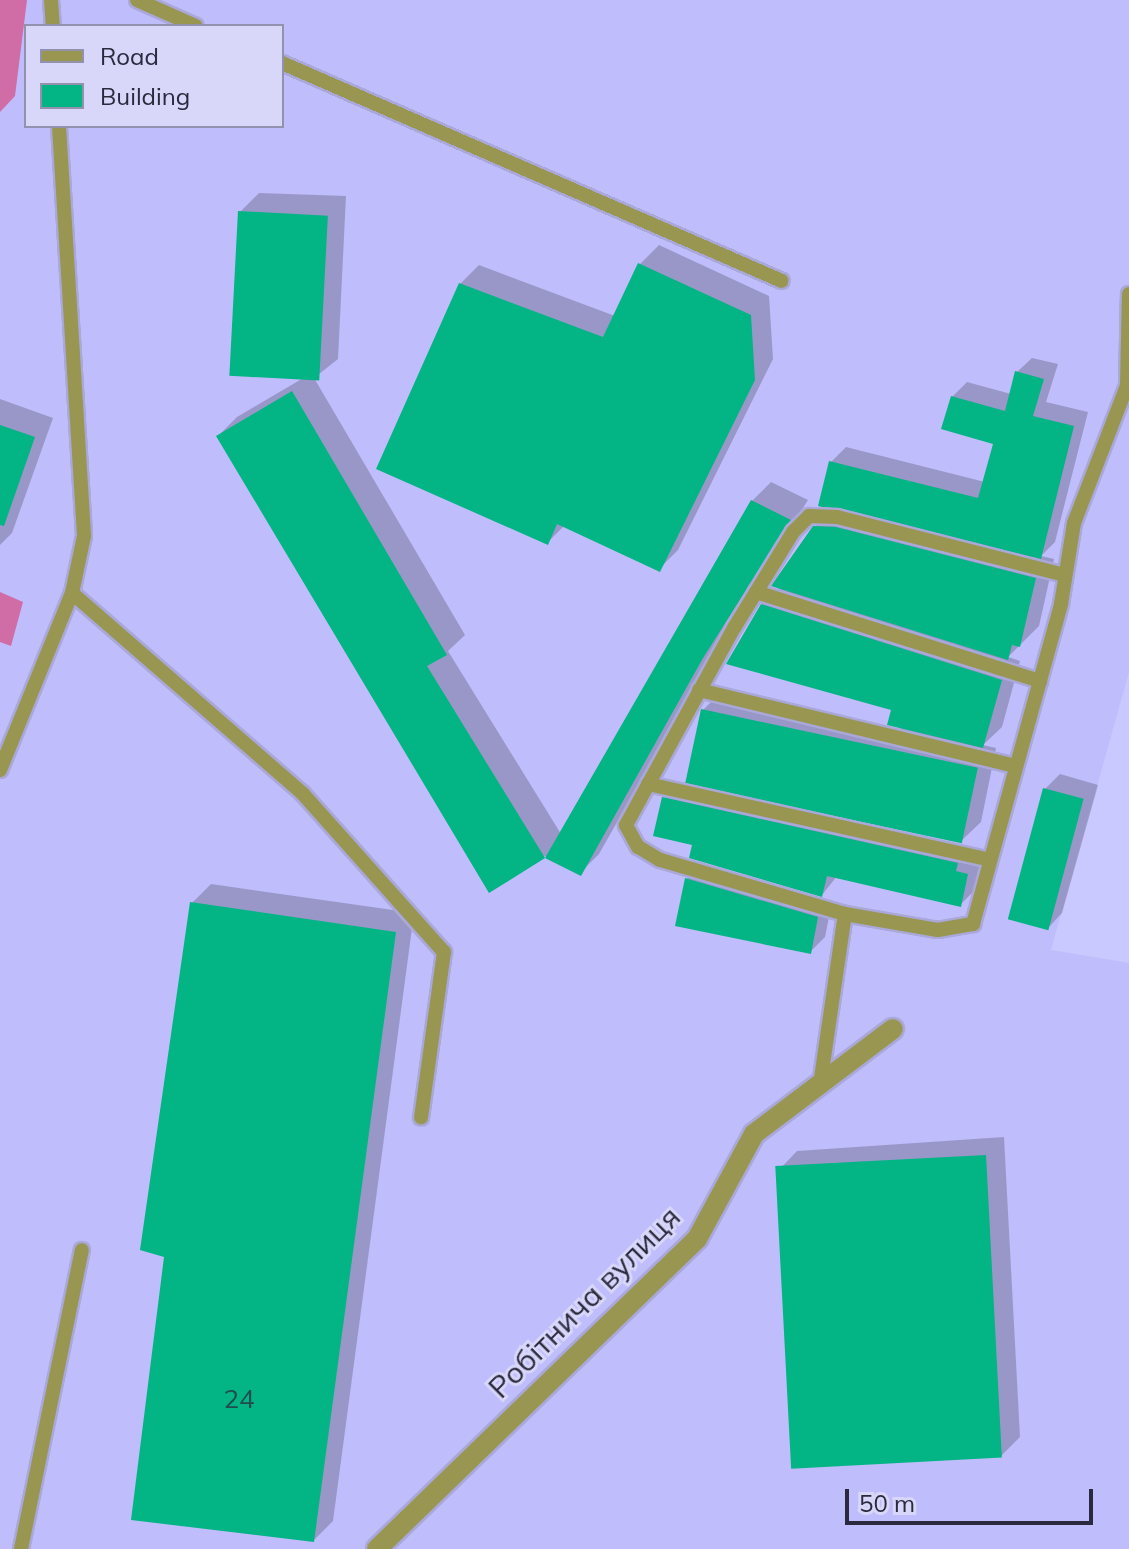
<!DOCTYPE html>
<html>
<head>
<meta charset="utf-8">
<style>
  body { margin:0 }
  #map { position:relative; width:1129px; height:1549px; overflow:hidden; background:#c9c8ff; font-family:Mulish,sans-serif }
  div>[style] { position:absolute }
  .built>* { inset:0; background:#bfbdfb }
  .forest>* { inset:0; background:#d06da7 }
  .shadow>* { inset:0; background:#0003 }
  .building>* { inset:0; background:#03b484; transform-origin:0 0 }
  .roads { filter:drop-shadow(2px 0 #a9a8d8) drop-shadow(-2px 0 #a9a8d8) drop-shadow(0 2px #a9a8d8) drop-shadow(0 -2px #a9a8d8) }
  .service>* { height:14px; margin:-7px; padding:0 7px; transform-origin:7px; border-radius:7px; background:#999651 }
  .minor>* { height:20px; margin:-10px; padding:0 10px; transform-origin:10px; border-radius:10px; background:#999651 }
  span { translate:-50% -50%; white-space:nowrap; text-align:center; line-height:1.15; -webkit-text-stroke:6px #d8d7f9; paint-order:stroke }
  .number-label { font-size:26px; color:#204c50 }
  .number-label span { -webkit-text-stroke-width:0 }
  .street-label { font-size:30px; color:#2a293e }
  .legend { position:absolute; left:24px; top:24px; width:260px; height:104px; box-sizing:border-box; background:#d8d7f9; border:2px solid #9291ae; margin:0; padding:10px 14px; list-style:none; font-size:24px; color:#2a293e }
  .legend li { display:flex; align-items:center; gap:16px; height:40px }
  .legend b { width:40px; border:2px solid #9291ae }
  .scale { position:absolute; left:845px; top:1489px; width:248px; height:36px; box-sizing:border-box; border:4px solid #2a293e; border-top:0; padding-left:10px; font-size:24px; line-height:28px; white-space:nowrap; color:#2a293e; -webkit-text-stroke:6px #d8d7f9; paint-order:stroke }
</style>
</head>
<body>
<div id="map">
  <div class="built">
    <div style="clip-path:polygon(evenodd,0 0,1129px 0,1129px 672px,1051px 950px,1129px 963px,1129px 1549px,0 1549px,0 0,26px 26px,282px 26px,282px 126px,26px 126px,26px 26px)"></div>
  </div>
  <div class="forest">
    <div style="clip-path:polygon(0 0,27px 0,15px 96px,0 112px)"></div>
    <div style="clip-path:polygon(0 592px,23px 602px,11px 646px,0 642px)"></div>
  </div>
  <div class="shadow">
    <div style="clip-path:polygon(259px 193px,346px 196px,338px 359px,314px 378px,465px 635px,448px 651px,561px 834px,752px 501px,771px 482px,808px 500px,722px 637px,599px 854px,580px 873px,545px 856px,490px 890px,218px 436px,237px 417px,305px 377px,240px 212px)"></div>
    <div style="clip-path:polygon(659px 245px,769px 296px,773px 359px,678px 550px,659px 569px,565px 525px,547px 543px,460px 284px,479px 265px,615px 316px,640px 264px)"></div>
    <div style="clip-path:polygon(1032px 358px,1058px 364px,1046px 402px,1088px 412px,1055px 542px,1041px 556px,1054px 559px,1039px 626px,1008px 657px,1020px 661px,1002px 727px,983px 745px,996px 748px,981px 822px,961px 841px,702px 711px,722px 691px,898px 731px,903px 726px,893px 708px,762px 605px,780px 587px,815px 527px,834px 508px,831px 462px,846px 447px,985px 482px,996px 442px,952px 397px,967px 382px,1011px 394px,1017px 372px)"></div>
    <div style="clip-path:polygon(0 399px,53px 418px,12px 533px,0 545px)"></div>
    <div style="clip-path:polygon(1060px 774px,1098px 785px,1062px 913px,1048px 928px,1045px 789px)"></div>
    <div style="clip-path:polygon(679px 784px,982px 860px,975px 890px,960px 905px,837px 876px,822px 895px,694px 844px,664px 798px)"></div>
    <div style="clip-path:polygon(702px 864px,832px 902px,825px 937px,810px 952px,687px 879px)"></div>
    <div style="clip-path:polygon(211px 884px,414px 913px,333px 1521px,314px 1540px,166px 1255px,192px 903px)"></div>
    <div style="clip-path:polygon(1004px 1137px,1020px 1437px,1001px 1456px,778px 1171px,797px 1151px)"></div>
  </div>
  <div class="building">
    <div style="left:238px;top:211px;width:90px;height:165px;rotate:3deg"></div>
    <div style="clip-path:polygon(638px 263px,751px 315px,755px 380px,660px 572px,557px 524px,548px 545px,376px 469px,459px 283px,603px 337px)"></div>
    <div style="clip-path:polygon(1015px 371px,1044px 379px,1033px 416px,1074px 426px,1041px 559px,818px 506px,829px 461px,978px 498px,993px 444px,941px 429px,951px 396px,1005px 411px)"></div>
    <div style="clip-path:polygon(292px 391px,447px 655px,427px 666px,545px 858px,489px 893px,216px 436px)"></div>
    <div style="clip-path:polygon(0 425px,35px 437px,4px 526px,0 525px)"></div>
    <div style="clip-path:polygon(751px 500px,791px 520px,703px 658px,581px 876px,545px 858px)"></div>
    <div style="clip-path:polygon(813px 526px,836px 527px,1036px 578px,1020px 647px,1012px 645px,1008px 660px,771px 586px)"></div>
    <div style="clip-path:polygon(761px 604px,1002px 680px,983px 748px,887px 725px,891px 710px,726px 664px)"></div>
    <div style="left:701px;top:709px;width:283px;height:77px;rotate:12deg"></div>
    <div style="left:1043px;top:788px;width:42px;height:136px;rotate:15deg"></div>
    <div style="clip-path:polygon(662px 797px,958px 863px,956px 871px,968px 874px,961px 907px,827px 876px,822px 897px,689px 858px,692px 845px,653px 836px)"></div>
    <div style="clip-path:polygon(685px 878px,818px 917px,811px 954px,675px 926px)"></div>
    <div style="clip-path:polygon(190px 902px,396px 932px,314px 1542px,131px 1520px,164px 1257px,140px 1250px)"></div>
    <div style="left:986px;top:1155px;width:303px;height:211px;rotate:87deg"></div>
  </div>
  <div class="roads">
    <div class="service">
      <div style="left:51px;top:0;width:26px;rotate:86deg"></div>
      <div style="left:137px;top:0;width:64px;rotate:23.8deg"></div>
      <div style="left:282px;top:63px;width:545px;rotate:23.56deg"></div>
      <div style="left:59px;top:126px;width:411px;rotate:86.5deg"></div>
      <div style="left:84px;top:536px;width:58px;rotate:101.9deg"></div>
      <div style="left:72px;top:593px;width:306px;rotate:41deg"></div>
      <div style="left:303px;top:794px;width:212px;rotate:48.3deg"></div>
      <div style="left:444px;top:952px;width:167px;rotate:97.9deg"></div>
      <div style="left:756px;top:592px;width:298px;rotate:17.4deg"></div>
      <div style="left:699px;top:690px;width:326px;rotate:13.5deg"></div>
      <div style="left:0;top:770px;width:191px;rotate:-67.9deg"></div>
      <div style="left:648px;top:784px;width:350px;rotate:12.5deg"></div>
      <div style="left:845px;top:914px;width:193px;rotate:-163.7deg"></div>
      <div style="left:660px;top:860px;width:26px;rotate:-149deg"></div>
      <div style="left:638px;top:847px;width:25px;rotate:-119deg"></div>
      <div style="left:626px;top:825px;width:225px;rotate:-61.3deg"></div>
      <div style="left:734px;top:628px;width:113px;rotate:-58.4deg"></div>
      <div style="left:793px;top:532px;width:23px;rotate:-45deg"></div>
      <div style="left:809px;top:516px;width:28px;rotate:2deg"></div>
      <div style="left:837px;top:517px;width:235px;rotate:14.3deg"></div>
      <div style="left:820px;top:1085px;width:173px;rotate:-81.7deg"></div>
      <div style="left:845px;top:914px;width:94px;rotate:9.8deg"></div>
      <div style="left:938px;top:930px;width:36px;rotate:-10deg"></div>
      <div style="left:973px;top:924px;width:332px;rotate:-74.6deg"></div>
      <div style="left:1061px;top:604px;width:82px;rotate:-80.9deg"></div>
      <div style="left:1074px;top:523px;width:147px;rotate:-68.9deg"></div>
      <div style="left:1127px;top:386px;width:92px;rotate:-88.8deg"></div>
      <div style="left:21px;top:1549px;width:305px;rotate:-78.5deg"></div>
    </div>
    <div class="minor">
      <div style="left:377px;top:1549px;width:446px;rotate:-44.1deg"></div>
      <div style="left:697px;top:1239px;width:119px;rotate:-61.5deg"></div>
      <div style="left:754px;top:1134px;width:174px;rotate:-37.1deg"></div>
    </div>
  </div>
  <div class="number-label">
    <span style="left:239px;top:1399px">24</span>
  </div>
  <div class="street-label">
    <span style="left:584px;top:1302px;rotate:-45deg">Робітнича вулиця</span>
  </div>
  <ul class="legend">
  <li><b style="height:10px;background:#999651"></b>Road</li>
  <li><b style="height:22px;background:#03b484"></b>Building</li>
  </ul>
  <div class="scale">50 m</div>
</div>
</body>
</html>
